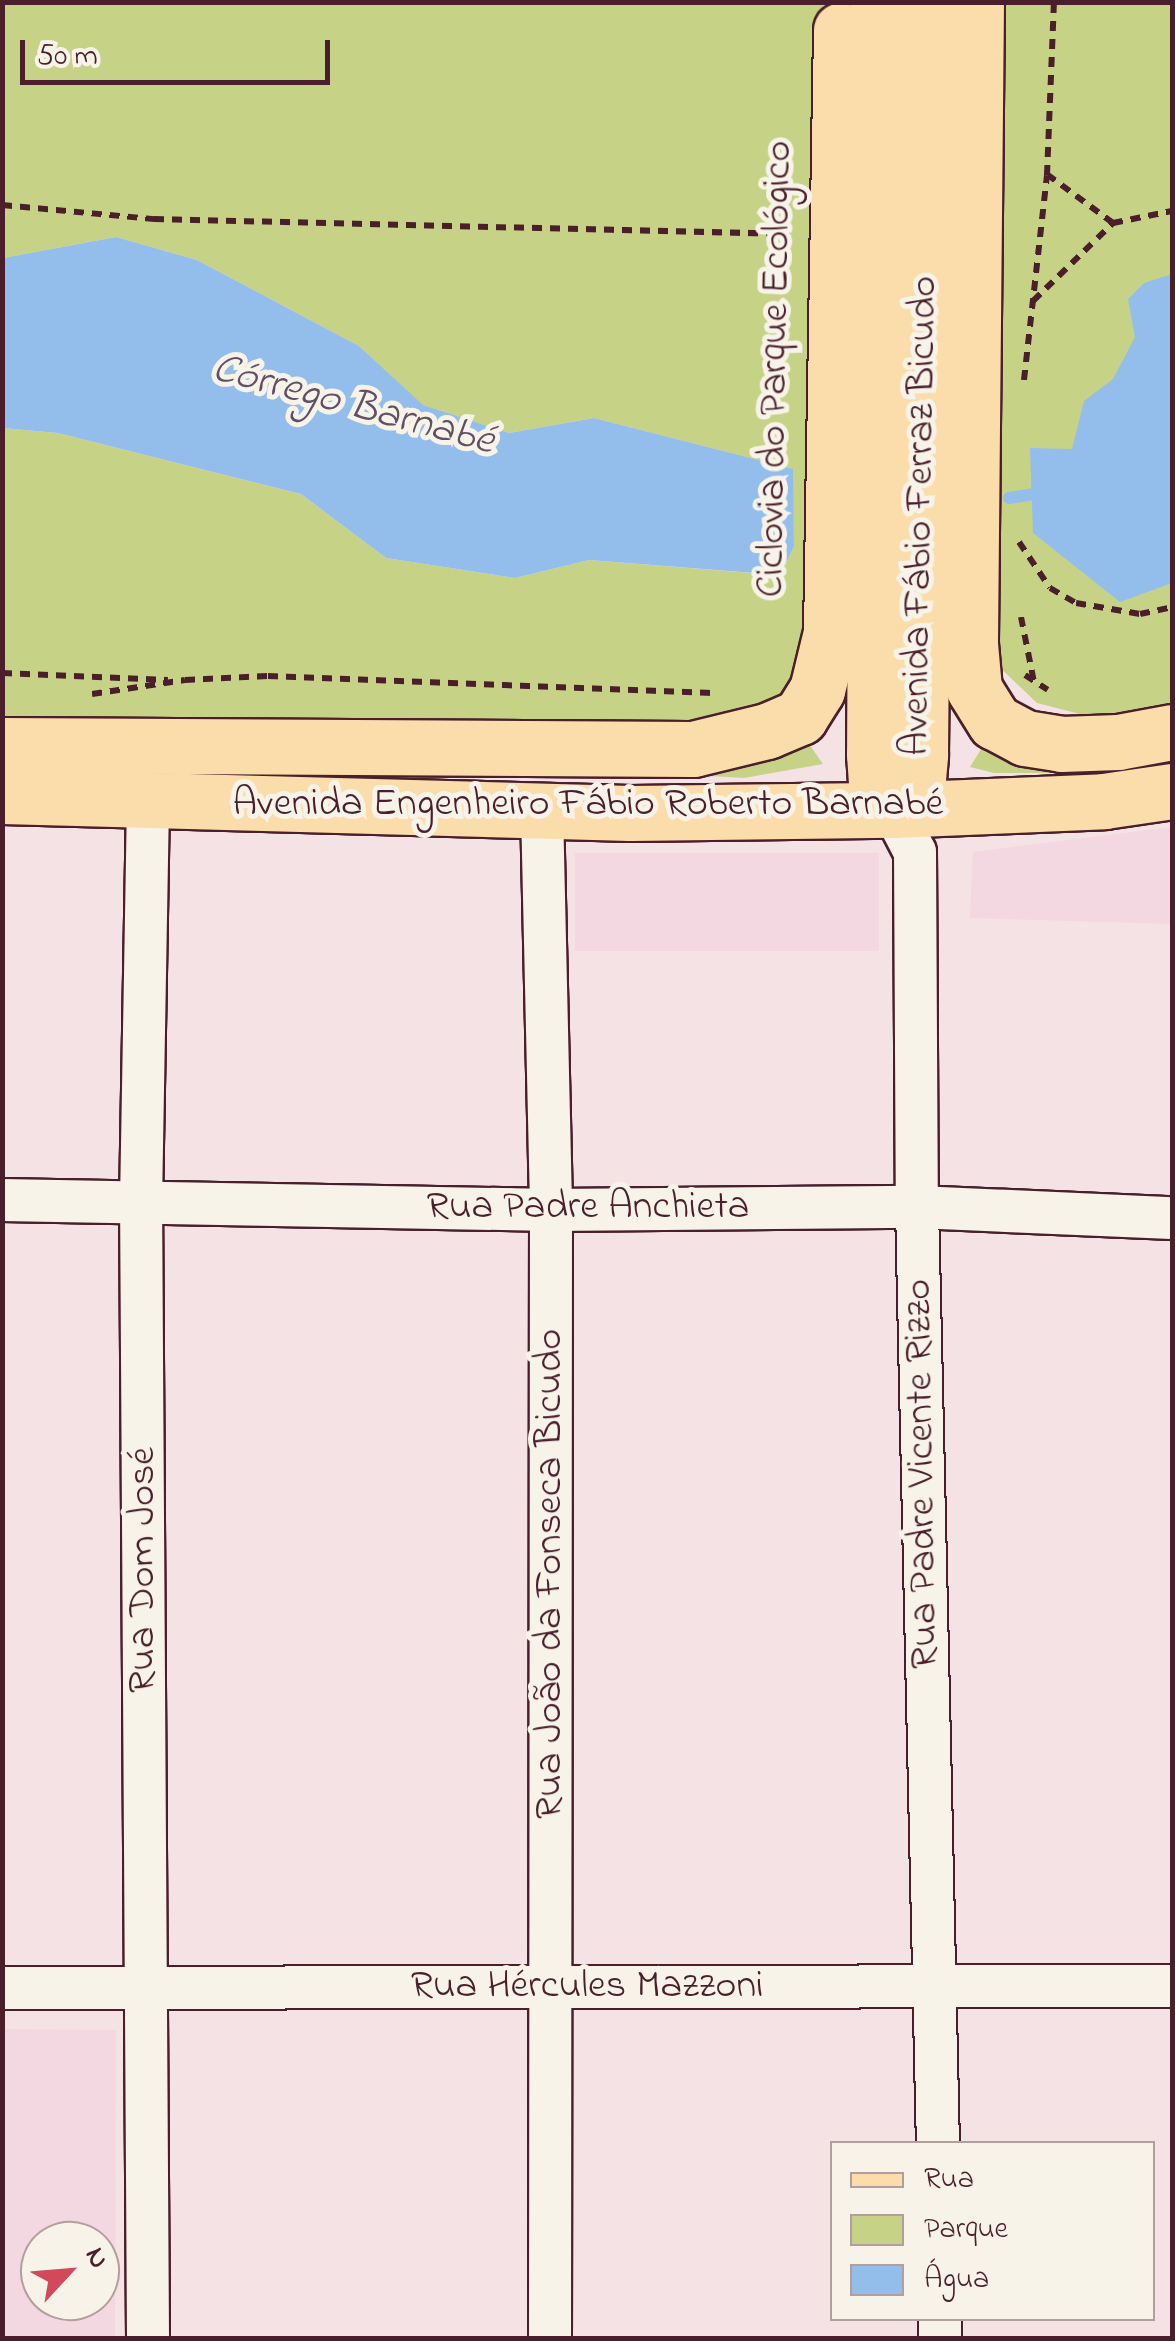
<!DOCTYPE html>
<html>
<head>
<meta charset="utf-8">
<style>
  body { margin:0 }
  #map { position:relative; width:1175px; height:2341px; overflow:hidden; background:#f5e2e4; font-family:"Indie Flower",sans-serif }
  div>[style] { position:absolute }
  .built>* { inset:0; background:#f3d7e1; transform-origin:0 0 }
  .green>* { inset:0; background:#c6d386 }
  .water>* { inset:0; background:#93beec }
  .stream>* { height:12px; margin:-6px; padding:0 6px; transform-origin:6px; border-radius:6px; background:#93beec }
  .path>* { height:6px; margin-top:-3px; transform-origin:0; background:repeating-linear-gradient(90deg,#4a1f2b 0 10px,transparent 0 18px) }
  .roads { filter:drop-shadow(2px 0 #4a1f2b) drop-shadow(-2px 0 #4a1f2b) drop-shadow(0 2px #4a1f2b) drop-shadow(0 -2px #4a1f2b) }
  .minor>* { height:42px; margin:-21px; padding:0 21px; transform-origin:21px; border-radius:21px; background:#f7f3e8 }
  .major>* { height:55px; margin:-27.5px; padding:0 27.5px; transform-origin:27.5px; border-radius:27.5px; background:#fbddab }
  span { translate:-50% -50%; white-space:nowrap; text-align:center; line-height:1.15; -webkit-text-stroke:10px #f7f3e8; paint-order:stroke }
  .street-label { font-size:40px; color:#4a1f2b }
  .water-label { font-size:42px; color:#604f65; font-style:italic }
  .frame { position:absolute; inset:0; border:5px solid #4a1f2b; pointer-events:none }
  .legend { position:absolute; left:830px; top:2141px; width:325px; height:180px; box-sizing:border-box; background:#f7f3e8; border:2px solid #b29e9c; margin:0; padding:12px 18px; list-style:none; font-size:30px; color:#4a1f2b }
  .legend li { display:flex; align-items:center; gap:20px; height:50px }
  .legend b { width:50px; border:2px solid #b29e9c }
  .north { position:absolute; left:20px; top:2221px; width:100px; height:100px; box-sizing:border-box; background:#f7f3e8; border:2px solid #b29e9c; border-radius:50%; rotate:64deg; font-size:28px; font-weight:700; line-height:40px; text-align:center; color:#4a1f2b }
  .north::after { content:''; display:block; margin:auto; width:35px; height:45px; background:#d1495b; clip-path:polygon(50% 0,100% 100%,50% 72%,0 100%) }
  .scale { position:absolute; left:20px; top:40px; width:310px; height:45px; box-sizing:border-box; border:5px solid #4a1f2b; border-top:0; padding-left:12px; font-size:30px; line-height:35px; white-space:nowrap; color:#4a1f2b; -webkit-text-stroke:8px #f7f3e8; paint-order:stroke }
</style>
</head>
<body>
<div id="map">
  <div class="built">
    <div style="clip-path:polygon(1172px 827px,1172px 924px,970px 918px,973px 852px)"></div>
    <div style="left:879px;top:853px;width:98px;height:304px;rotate:90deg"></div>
    <div style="clip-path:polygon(evenodd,3px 2029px,116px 2030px,115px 2338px,3px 2338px,3px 2029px,40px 2241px,100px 2241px,100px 2301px,40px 2301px,40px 2241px)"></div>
  </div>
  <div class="green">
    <div style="clip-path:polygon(3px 3px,823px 3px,818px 602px,805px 666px,788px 689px,767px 705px,731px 717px,453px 732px,3px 730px,3px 428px,58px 433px,301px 494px,386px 558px,515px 578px,589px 560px,778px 575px,794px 547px,792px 469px,594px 418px,509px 433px,422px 405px,359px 346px,197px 260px,116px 237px,3px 258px)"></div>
    <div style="clip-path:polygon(989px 3px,1172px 3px,1172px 709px,1121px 717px,1080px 714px,1037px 703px,994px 662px)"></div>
    <div style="clip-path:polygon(807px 741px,823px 764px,744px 778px,676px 774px)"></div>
    <div style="clip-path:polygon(983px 746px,1172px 748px,1172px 763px,1104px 773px,994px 773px,970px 767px)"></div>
  </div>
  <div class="water">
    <div style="clip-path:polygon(116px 237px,197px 260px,359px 346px,423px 405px,509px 433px,594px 418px,793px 469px,794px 547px,779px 575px,589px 560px,515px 578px,386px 558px,301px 494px,58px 433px,3px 428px,3px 258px)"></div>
    <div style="clip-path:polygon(1172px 274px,1172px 583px,1120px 602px,1033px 533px,1030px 448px,1072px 449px,1084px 401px,1113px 379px,1135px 337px,1128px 299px,1144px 283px)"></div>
  </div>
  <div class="stream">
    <div style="left:1009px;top:498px;width:37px;rotate:-9deg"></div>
  </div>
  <div class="path">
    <div style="left:2px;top:205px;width:153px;rotate:5.3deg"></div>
    <div style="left:154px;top:219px;width:636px;rotate:1.35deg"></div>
    <div style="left:1113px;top:223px;width:60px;rotate:-11.5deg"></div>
    <div style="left:1033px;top:301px;width:112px;rotate:-44.3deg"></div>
    <div style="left:1113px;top:223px;width:81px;rotate:-143.6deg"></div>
    <div style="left:1024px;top:380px;width:206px;rotate:-83.6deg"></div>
    <div style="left:1047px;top:175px;width:173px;rotate:-87.7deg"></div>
    <div style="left:1019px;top:542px;width:55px;rotate:56deg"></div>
    <div style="left:1050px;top:588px;width:30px;rotate:30deg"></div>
    <div style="left:1076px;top:603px;width:65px;rotate:9.8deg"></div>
    <div style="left:1140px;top:614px;width:33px;rotate:-12deg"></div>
    <div style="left:1021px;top:617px;width:66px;rotate:78.7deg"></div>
    <div style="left:2px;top:673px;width:166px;rotate:2.4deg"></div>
    <div style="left:1025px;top:675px;width:27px;rotate:33deg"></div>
    <div style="left:92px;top:694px;width:94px;rotate:-8.6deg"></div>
    <div style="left:185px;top:680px;width:83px;rotate:-2.8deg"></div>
    <div style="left:268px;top:676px;width:445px;rotate:2.2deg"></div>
  </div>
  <div class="roads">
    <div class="minor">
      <div style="left:542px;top:809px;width:401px;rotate:88.7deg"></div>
      <div style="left:551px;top:1210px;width:1128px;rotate:90.05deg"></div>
      <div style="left:893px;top:810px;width:47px;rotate:62.4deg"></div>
      <div style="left:915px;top:852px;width:355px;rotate:89.7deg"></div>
      <div style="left:917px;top:1207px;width:937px;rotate:88.72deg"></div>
      <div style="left:2px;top:1200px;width:549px;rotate:1.04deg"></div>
      <div style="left:551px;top:1210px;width:366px;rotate:-0.5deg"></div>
      <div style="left:917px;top:1207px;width:255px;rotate:2.5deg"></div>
      <div style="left:2px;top:1988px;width:1170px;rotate:-0.1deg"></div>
      <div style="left:940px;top:2318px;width:20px;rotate:90deg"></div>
      <div style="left:148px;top:2338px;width:1135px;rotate:-90.35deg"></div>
      <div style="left:141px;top:1203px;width:401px;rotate:-89deg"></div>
    </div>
    <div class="major">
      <div style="left:878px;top:2px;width:752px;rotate:90.3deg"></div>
      <div style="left:874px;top:754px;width:26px;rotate:86deg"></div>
      <div style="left:876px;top:780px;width:34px;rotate:60deg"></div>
      <div style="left:893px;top:810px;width:40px;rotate:-51deg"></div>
      <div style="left:918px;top:779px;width:25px;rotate:-85deg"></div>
      <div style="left:920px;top:754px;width:752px;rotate:-89.47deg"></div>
      <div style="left:976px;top:2px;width:642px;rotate:90.54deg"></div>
      <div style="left:970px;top:644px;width:45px;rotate:84.9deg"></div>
      <div style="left:974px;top:689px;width:39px;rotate:58deg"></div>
      <div style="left:995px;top:722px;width:34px;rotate:28deg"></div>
      <div style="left:1025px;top:738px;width:36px;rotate:9deg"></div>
      <div style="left:1061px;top:744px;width:57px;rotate:-2deg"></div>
      <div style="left:1118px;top:742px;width:55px;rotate:-10.5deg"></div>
      <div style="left:2px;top:745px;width:691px;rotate:0.33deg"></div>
      <div style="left:693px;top:749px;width:76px;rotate:-13.7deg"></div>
      <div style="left:767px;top:731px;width:36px;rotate:-23deg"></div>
      <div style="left:800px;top:717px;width:32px;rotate:-58deg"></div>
      <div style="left:817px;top:690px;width:60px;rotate:-76.4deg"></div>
      <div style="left:831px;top:632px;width:602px;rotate:-89.05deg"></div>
      <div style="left:2px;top:796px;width:628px;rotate:1.55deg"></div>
      <div style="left:630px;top:813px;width:263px;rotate:-0.7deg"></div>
      <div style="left:893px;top:810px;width:211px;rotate:-2.4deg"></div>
      <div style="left:1104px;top:801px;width:69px;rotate:-8.4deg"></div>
    </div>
  </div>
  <div class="street-label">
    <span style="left:776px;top:369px;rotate:-89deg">Ciclovia do Parque Ecológico</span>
    <span style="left:921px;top:516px;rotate:-89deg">Avenida Fábio Ferraz Bicudo</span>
    <span style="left:588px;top:805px">Avenida Engenheiro Fábio Roberto Barnabé</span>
    <span style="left:588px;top:1208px">Rua Padre Anchieta</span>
    <span style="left:923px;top:1474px;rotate:-91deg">Rua Padre Vicente Rizzo</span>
    <span style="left:144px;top:1570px;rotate:-90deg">Rua Dom José</span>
    <span style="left:551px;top:1574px;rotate:-90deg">Rua João da Fonseca Bicudo</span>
    <span style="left:587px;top:1987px">Rua Hércules Mazzoni</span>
  </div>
  <div class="water-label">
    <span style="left:353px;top:406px;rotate:15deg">Córrego Barnabé</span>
  </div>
  <div class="frame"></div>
  <ul class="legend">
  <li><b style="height:12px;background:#fbddab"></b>Rua</li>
  <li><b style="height:28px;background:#c6d386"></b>Parque</li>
  <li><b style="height:28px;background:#93beec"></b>Água</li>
  </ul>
  <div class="north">N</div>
  <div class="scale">50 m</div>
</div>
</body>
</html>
